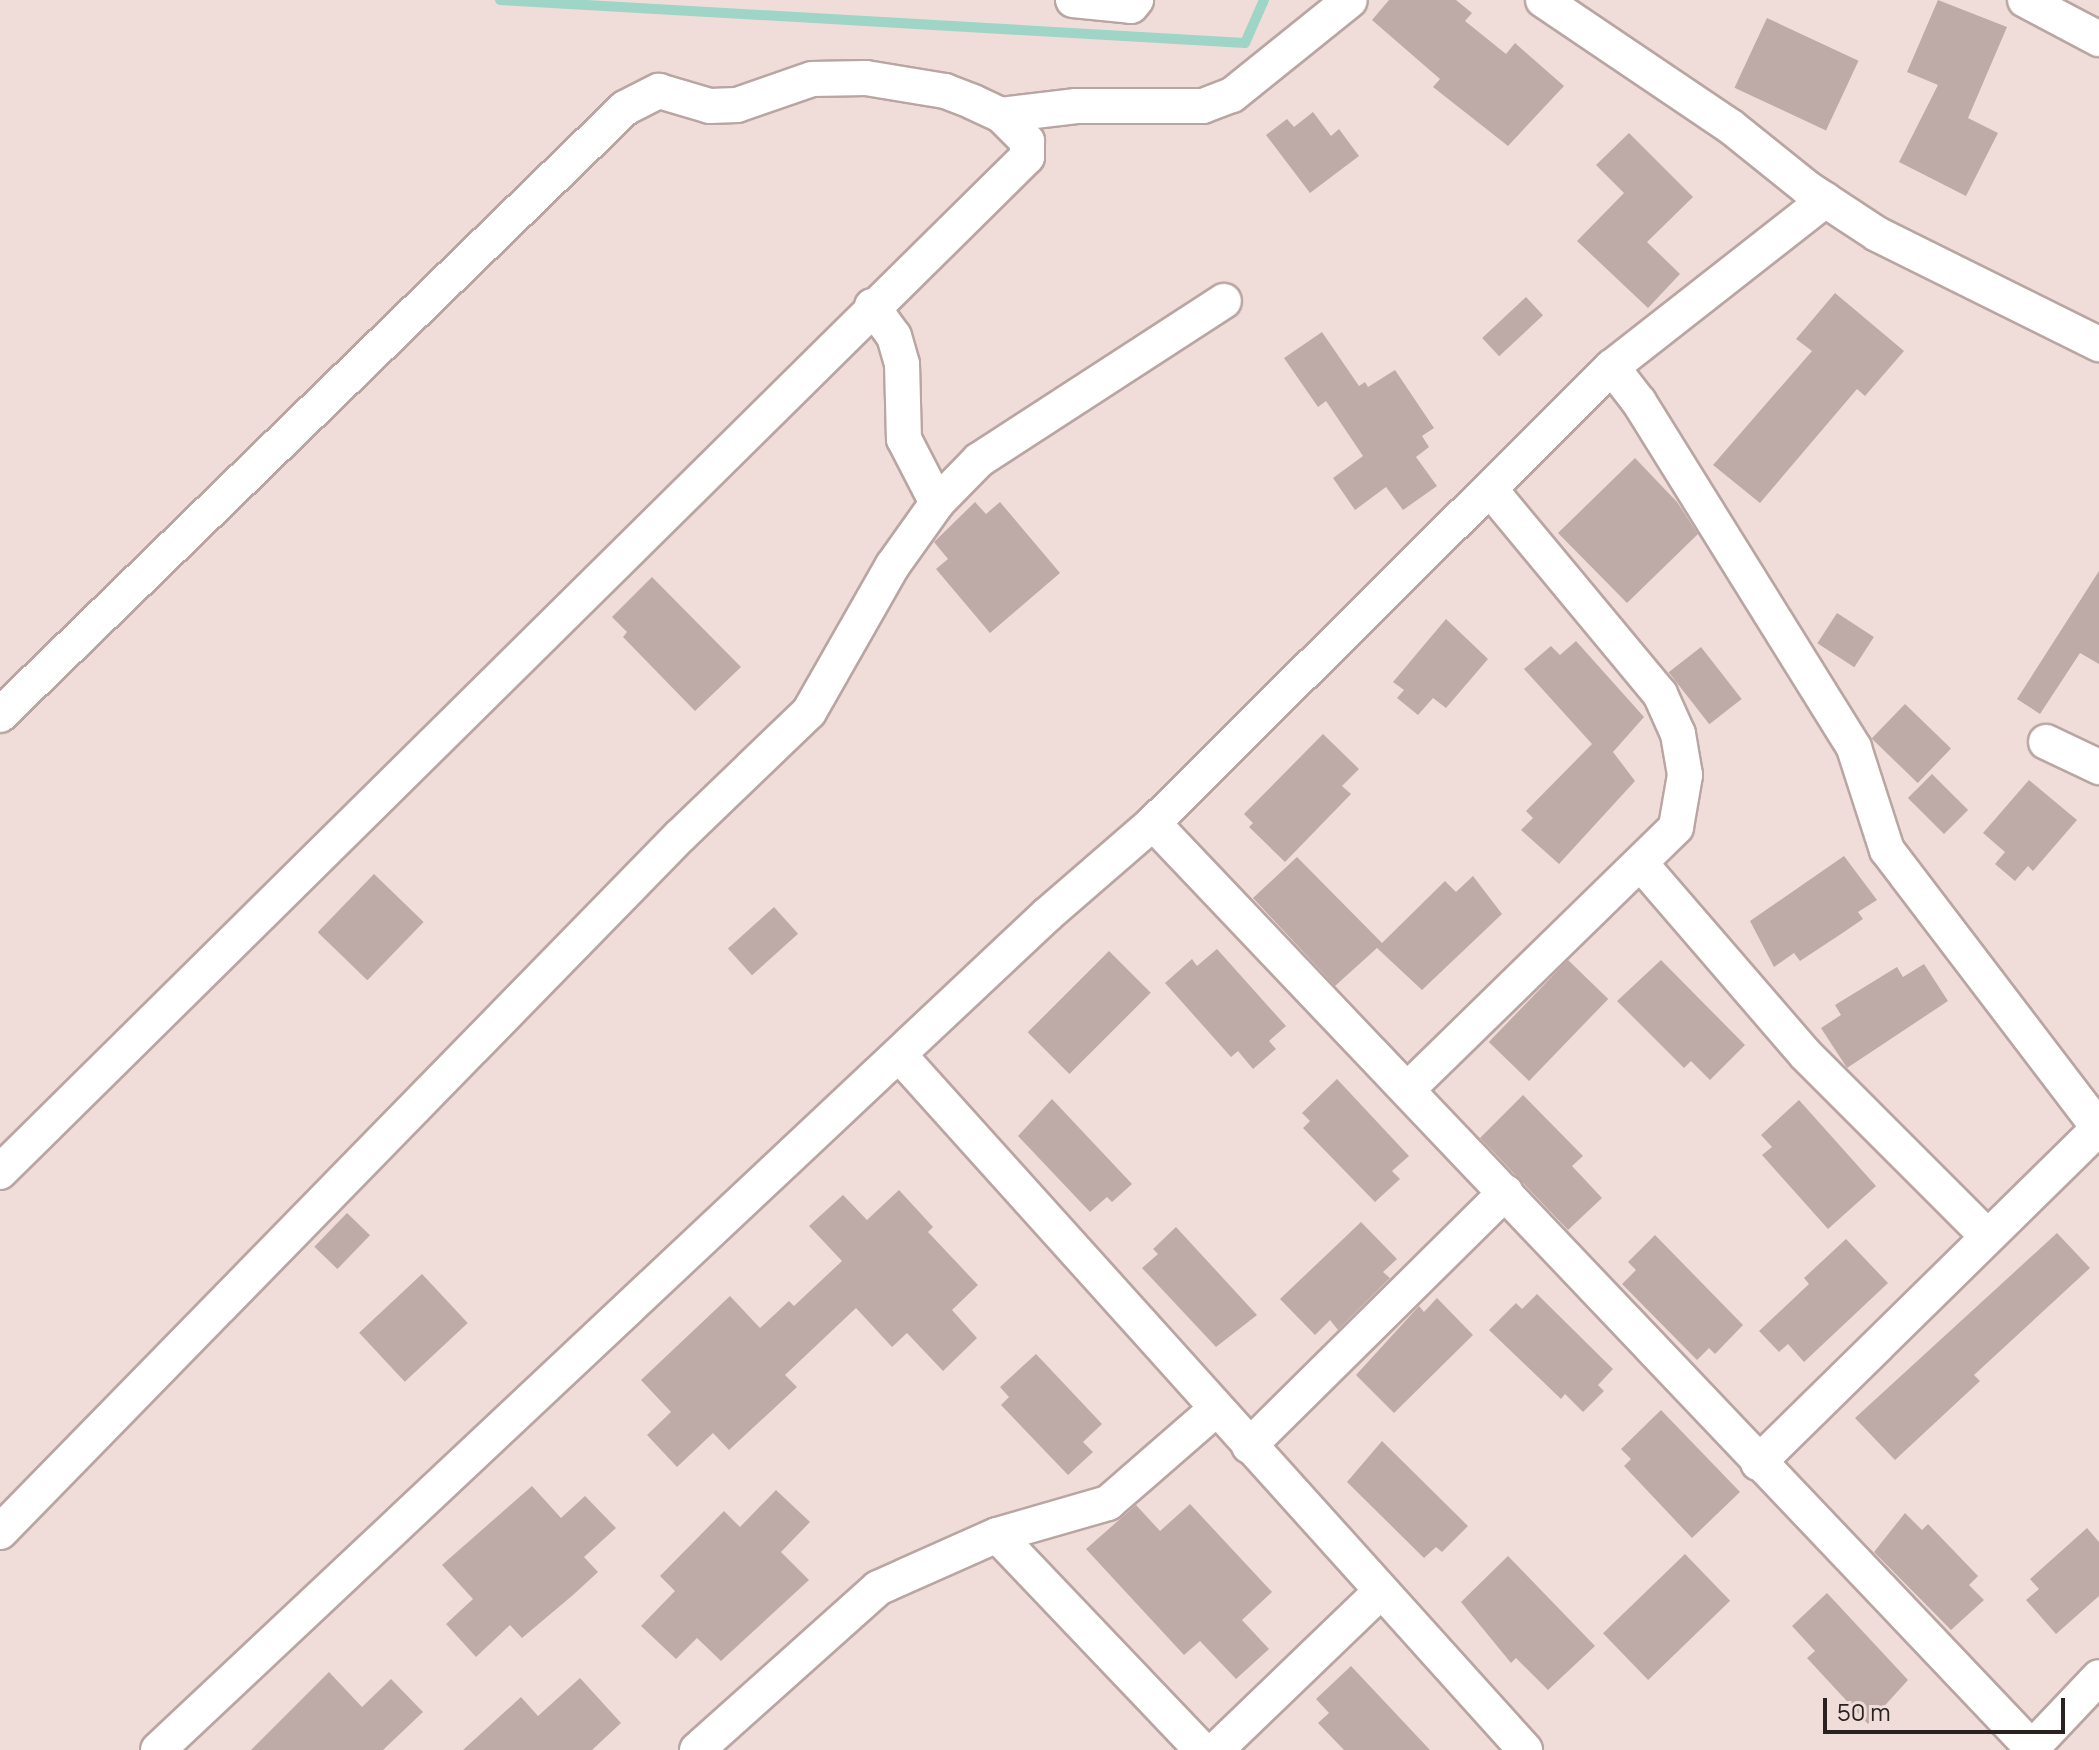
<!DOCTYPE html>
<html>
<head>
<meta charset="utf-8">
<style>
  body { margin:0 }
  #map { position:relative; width:2099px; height:1750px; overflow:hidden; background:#f0ddd9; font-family:Manrope,sans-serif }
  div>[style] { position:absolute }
  .stream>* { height:10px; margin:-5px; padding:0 5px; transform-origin:5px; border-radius:5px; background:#9fd5c6 }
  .building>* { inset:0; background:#beaba7; transform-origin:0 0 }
  .roads { filter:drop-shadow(2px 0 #b9a6a3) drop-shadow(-2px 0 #b9a6a3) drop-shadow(0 2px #b9a6a3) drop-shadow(0 -2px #b9a6a3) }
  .minor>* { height:34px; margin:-17px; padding:0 17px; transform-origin:17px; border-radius:17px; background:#fff }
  span { translate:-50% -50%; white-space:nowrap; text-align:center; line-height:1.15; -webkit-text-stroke:7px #f0ddd9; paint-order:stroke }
  .scale { position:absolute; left:1823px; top:1698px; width:242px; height:36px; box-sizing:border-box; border:4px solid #292220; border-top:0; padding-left:10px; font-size:24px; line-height:28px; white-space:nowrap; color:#292220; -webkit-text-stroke:6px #f0ddd9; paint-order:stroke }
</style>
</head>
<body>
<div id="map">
  <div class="stream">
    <div style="left:500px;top:0;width:746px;rotate:3.3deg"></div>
    <div style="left:1245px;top:43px;width:47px;rotate:-66.2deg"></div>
  </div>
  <div class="building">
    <div style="clip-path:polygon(1389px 0,1456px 0,1472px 13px,1465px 21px,1506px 54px,1515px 43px,1564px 86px,1508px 146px,1433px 87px,1440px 79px,1372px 20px)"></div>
    <div style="clip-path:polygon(1938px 0,2007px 27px,1968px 118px,1998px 133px,1966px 196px,1899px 162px,1938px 85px,1907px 72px)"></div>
    <div style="left:1767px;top:18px;width:101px;height:77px;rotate:25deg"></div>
    <div style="clip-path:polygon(1313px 112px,1331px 136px,1339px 129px,1359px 156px,1310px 193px,1266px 135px,1287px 119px,1294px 127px)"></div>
    <div style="clip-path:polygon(1629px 133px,1693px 197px,1647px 242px,1680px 274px,1648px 308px,1577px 241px,1624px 193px,1596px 165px)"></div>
    <div style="clip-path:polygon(1835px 293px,1904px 351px,1865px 396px,1857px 389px,1760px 503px,1713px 465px,1812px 351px,1796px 339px)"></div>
    <div style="left:1526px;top:297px;width:25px;height:60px;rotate:47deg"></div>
    <div style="clip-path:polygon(1322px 332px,1359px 386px,1365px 382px,1368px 387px,1395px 370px,1434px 428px,1422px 436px,1429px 447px,1416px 457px,1437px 486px,1403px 510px,1386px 487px,1355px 510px,1333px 478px,1363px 456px,1326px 401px,1318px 407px,1284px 358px)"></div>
    <div style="clip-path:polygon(1635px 458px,1677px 502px,1698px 534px,1627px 603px,1558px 533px)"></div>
    <div style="clip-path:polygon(975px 502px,986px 514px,1000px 502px,1060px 573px,990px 633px,936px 569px,948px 559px,934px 542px)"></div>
    <div style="clip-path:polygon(2099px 571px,2099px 664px,2080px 653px,2040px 714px,2017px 699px)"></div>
    <div style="clip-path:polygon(652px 577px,741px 667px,695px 711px,623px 637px,627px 632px,612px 617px)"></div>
    <div style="left:1837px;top:613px;width:44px;height:36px;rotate:33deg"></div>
    <div style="clip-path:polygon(1446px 619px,1488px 659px,1446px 708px,1433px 698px,1418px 715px,1397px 698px,1404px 690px,1393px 682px)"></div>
    <div style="clip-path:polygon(1576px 641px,1644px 717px,1613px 752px,1635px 781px,1559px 864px,1521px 830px,1533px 818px,1526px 811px,1592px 744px,1524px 669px,1551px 646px,1560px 655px)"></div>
    <div style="left:1701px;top:647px;width:66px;height:41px;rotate:52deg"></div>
    <div style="left:1905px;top:704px;width:64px;height:48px;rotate:44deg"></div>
    <div style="clip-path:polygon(1323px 734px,1359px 769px,1342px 786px,1351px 794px,1285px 862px,1249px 827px,1253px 823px,1244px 814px)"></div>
    <div style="left:1932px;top:774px;width:51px;height:34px;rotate:45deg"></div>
    <div style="clip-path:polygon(2029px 780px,2077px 820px,2033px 871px,2028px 866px,2015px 881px,1995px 864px,2005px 852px,1983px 833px)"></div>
    <div style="clip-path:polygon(1844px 856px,1877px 900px,1858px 912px,1863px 919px,1841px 934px,1800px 961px,1794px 953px,1774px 967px,1750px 921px)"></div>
    <div style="clip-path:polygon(1297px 857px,1382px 943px,1445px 881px,1456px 892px,1473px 876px,1502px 914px,1422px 990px,1377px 948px,1335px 986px,1253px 898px)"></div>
    <div style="left:374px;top:874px;width:69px;height:81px;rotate:44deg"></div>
    <div style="left:774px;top:907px;width:36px;height:62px;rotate:48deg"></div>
    <div style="clip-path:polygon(1217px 949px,1286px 1026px,1269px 1041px,1276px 1049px,1253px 1069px,1238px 1051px,1231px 1057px,1165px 983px,1192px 959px,1197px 966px)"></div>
    <div style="left:1109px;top:951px;width:59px;height:115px;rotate:45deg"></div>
    <div style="left:1568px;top:960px;width:56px;height:114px;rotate:44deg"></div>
    <div style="clip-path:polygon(1661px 960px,1745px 1045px,1710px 1080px,1691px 1061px,1684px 1068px,1617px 1001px)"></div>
    <div style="clip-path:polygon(1924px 964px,1948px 1001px,1847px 1068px,1821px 1028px,1841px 1015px,1835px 1005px,1897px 967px,1903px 977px)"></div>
    <div style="clip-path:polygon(1337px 1079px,1409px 1156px,1392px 1171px,1400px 1179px,1375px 1202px,1303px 1128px,1310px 1121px,1302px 1113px)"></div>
    <div style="clip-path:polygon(1523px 1095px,1583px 1156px,1572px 1166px,1602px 1198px,1568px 1230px,1480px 1138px)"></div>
    <div style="clip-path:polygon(1052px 1099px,1132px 1184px,1112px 1202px,1107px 1197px,1090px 1212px,1018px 1136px)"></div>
    <div style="clip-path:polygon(1799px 1100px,1876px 1186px,1828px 1229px,1762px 1155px,1772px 1147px,1761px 1135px)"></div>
    <div style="clip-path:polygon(899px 1190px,933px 1227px,928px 1232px,978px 1285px,952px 1310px,977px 1338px,943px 1371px,907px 1333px,892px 1347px,856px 1308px,785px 1375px,797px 1387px,729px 1450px,713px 1433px,677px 1467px,647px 1435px,671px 1412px,641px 1380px,730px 1296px,760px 1328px,789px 1301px,794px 1306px,842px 1261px,809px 1226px,843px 1195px,867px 1220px)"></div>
    <div style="left:347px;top:1213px;width:32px;height:47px;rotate:44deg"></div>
    <div style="clip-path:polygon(1361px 1222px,1397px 1259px,1383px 1272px,1390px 1278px,1338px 1330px,1330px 1320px,1315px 1335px,1280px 1299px)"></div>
    <div style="clip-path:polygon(1176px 1227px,1257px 1315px,1216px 1347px,1142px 1268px,1158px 1254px,1153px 1249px)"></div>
    <div style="clip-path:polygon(2057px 1233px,2090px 1268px,1974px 1375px,1980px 1381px,1895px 1460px,1855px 1418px)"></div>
    <div style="clip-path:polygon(1655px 1235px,1743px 1325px,1715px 1354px,1709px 1348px,1697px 1360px,1622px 1284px,1636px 1270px,1628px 1262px)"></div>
    <div style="clip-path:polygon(1846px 1239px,1888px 1283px,1804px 1362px,1788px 1344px,1779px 1352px,1759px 1331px,1809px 1284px,1804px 1278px)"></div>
    <div style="left:422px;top:1274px;width:67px;height:86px;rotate:47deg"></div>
    <div style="clip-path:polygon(1537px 1294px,1613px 1369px,1598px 1385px,1604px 1391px,1583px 1412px,1565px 1394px,1561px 1399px,1489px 1330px,1516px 1303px,1522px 1309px)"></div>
    <div style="clip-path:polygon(1437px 1298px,1473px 1335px,1394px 1413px,1356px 1375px,1419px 1306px,1424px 1312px)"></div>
    <div style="clip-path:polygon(1036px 1354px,1102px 1424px,1083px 1442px,1093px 1452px,1068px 1475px,1001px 1405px,1009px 1397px,1000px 1387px)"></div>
    <div style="clip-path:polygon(1661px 1410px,1740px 1492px,1692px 1538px,1624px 1466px,1631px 1459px,1621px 1449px)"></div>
    <div style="clip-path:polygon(1382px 1441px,1468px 1526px,1442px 1552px,1436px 1547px,1424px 1558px,1347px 1482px)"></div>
    <div style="clip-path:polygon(532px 1486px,561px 1518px,585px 1496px,616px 1528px,584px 1557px,598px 1572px,573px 1595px,522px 1638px,510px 1625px,476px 1657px,446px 1624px,473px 1599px,442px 1565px)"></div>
    <div style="clip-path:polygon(776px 1490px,810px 1522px,781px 1552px,809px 1580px,721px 1661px,697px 1638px,676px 1659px,641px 1626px,675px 1591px,660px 1576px,724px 1511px,740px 1527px)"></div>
    <div style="clip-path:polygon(1190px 1504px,1272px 1592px,1242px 1620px,1269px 1649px,1236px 1679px,1200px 1641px,1184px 1655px,1086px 1549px,1136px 1505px,1160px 1531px)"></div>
    <div style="clip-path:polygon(1905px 1513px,1922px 1530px,1928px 1524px,1978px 1576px,1969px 1585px,1984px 1600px,1951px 1630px,1874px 1552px)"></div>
    <div style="clip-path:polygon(2087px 1528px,2099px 1542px,2099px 1596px,2056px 1634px,2026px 1600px,2039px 1589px,2030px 1579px)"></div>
    <div style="left:1685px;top:1554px;width:65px;height:114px;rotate:46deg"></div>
    <div style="clip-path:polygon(1508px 1556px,1595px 1646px,1548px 1690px,1516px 1658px,1511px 1663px,1461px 1602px)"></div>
    <div style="clip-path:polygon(1827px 1593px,1908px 1680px,1868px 1724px,1807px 1658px,1815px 1651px,1792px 1626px)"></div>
    <div style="clip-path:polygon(1351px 1666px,1430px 1750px,1344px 1750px,1318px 1723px,1329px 1713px,1316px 1699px)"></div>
    <div style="clip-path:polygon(329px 1672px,362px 1707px,391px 1679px,423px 1712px,383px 1750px,251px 1750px)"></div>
    <div style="clip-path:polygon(580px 1678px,621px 1723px,592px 1750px,463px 1750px,521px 1697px,538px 1716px)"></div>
  </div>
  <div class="roads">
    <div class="minor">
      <div style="left:1073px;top:0;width:58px;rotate:5.9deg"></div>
      <div style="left:1131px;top:6px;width:8px;rotate:-50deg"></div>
      <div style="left:1543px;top:0;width:225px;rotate:34deg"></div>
      <div style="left:1730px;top:126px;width:99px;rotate:38.8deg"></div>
      <div style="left:1807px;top:188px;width:84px;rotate:33.3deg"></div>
      <div style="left:1877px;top:234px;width:248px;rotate:26.4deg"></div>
      <div style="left:2025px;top:0;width:84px;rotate:27.8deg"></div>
      <div style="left:1001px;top:115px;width:76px;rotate:-6.8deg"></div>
      <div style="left:1076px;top:106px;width:127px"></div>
      <div style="left:1203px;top:106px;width:31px;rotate:-21deg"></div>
      <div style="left:1232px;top:95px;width:151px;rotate:-38.8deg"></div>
      <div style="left:872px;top:306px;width:37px;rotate:54deg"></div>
      <div style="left:894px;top:336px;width:29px;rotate:74deg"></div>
      <div style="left:902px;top:364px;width:75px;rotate:88.5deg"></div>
      <div style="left:904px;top:439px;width:72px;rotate:62.7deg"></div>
      <div style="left:1612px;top:367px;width:44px;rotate:52.4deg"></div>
      <div style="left:1639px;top:402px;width:407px;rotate:58.1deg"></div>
      <div style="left:1854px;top:748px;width:107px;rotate:72.1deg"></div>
      <div style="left:1887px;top:850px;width:350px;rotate:52.7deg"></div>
      <div style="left:0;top:715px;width:871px;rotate:-44.16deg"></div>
      <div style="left:625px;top:108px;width:38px;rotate:-27deg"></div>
      <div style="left:659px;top:91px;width:53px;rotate:16.4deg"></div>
      <div style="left:710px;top:106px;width:27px;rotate:-2deg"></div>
      <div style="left:737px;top:105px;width:79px;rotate:-19.1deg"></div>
      <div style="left:812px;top:79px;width:54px;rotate:-1.1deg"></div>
      <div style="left:866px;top:78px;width:80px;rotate:9.3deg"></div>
      <div style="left:945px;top:91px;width:30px;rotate:21deg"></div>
      <div style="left:973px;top:102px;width:31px;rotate:25deg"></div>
      <div style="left:1001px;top:115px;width:37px;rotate:45deg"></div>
      <div style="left:1027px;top:141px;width:16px;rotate:90deg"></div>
      <div style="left:1027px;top:157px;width:1444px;rotate:135.34deg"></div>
      <div style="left:2046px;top:742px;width:59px;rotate:25.3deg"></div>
      <div style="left:1153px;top:823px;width:1276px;rotate:46.46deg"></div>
      <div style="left:1642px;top:865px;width:250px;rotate:49.2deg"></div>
      <div style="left:1805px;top:1054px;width:257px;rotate:45deg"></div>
      <div style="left:900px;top:1056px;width:934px;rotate:47.99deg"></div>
      <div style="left:1409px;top:1088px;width:373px;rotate:-44.3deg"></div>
      <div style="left:1676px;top:827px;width:53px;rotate:-80.2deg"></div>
      <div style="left:1685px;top:775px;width:42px;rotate:-99.7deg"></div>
      <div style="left:1678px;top:734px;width:44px;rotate:-114.2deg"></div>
      <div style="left:1660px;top:694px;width:266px;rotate:-129.7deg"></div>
      <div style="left:1249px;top:1446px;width:361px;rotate:-44.7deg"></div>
      <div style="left:1758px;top:1463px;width:478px;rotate:-44.5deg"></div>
      <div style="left:0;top:1532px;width:973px;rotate:-45.67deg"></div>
      <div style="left:680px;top:836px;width:179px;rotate:-43.9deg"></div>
      <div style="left:809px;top:712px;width:169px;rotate:-60.3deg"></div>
      <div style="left:893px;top:565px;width:76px;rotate:-54.6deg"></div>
      <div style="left:937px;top:503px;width:60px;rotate:-45.7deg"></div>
      <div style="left:979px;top:460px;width:292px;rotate:-33deg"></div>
      <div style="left:997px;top:1535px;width:297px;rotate:46.4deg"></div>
      <div style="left:158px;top:1750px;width:1221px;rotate:-43.21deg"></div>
      <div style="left:1048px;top:914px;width:139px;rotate:-40.9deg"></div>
      <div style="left:1153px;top:823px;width:647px;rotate:-44.81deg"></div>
      <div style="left:1612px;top:367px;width:271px;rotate:-38.1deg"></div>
      <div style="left:697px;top:1750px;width:243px;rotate:-41.8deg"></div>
      <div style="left:878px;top:1588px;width:130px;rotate:-24deg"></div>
      <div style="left:997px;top:1535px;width:116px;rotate:-16.1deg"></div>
      <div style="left:1108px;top:1503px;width:143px;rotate:-41deg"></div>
      <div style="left:1216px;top:1750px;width:229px;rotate:-43.9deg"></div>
      <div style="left:2030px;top:1750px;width:100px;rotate:-46.6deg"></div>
    </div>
  </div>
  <div class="scale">50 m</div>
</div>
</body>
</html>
